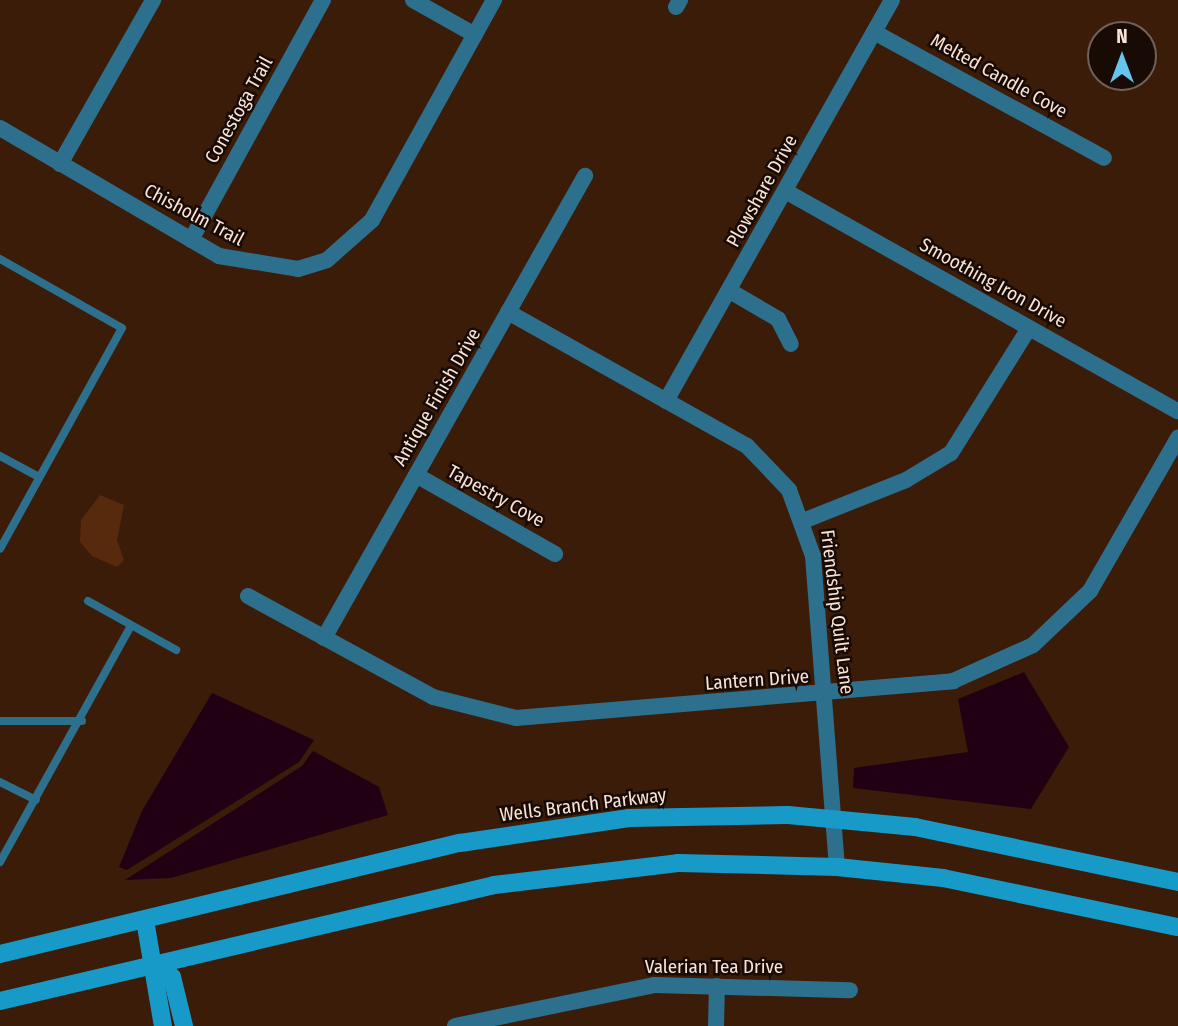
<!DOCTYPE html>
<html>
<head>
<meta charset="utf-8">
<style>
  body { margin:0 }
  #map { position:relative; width:1178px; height:1026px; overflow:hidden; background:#3a1c09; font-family:"Fira Sans Condensed",sans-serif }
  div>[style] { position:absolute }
  .green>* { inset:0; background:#572a0d }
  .water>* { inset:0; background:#220013 }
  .lane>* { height:8px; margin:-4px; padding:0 4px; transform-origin:4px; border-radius:4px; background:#2d708d }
  .street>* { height:16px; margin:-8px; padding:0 8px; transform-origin:8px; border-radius:8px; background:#2d708d }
  .secondary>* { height:18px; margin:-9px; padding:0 9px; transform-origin:9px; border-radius:9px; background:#189ac9 }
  span { translate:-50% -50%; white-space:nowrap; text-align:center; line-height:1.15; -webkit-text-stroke:5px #180a04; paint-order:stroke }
  .street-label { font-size:19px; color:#f8e3d7 }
  .north { position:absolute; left:1087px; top:21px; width:70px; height:70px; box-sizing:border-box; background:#180a04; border:2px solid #726158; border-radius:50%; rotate:0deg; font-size:19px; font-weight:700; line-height:28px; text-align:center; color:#f8e3d7 }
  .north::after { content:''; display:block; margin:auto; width:24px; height:32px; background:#66c4ef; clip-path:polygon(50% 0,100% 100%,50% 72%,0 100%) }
</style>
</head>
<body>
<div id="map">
  <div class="green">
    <div style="clip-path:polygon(100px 495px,124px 505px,117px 540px,124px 560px,117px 567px,92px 556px,80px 542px,81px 520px)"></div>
  </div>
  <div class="water">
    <div style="clip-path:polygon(1024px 672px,1069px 747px,1031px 809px,853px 788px,854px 768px,968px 752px,958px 699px)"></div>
    <div style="clip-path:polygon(212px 693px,314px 740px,299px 762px,127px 870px,119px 867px,142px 811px)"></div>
    <div style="clip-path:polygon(313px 751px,379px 787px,388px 815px,171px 878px,125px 880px,302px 766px)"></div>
  </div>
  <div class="lane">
    <div style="left:0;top:259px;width:140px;rotate:29.5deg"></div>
    <div style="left:122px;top:328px;width:252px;rotate:118.9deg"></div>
    <div style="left:0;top:456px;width:44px;rotate:28.3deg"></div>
    <div style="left:88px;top:601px;width:101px;rotate:29.1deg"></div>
    <div style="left:0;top:721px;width:82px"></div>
    <div style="left:0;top:782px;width:40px;rotate:26.6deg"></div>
    <div style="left:0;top:862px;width:270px;rotate:-61deg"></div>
  </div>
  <div class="street">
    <div style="left:413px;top:0;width:71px;rotate:29.4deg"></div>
    <div style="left:676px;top:7px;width:8px;rotate:-60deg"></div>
    <div style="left:874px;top:32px;width:262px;rotate:28.7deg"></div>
    <div style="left:0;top:128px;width:254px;rotate:30.3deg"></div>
    <div style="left:219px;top:256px;width:80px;rotate:9.3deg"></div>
    <div style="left:298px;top:269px;width:30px;rotate:-17deg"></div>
    <div style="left:327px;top:260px;width:60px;rotate:-41.6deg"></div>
    <div style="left:372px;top:220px;width:252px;rotate:-61deg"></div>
    <div style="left:60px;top:164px;width:189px;rotate:-60.4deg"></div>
    <div style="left:787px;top:192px;width:448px;rotate:29.3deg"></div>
    <div style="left:191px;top:240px;width:274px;rotate:-61.2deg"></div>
    <div style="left:730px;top:291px;width:56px;rotate:30.3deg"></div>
    <div style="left:778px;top:319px;width:28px;rotate:63deg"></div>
    <div style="left:508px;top:312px;width:274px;rotate:29.3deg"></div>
    <div style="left:747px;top:446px;width:61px;rotate:46.3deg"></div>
    <div style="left:789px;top:490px;width:70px;rotate:70deg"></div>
    <div style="left:813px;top:556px;width:312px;rotate:85.6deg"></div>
    <div style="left:666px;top:401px;width:460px;rotate:-60.6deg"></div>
    <div style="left:416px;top:475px;width:160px;rotate:29.6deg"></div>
    <div style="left:803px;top:521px;width:111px;rotate:-21.7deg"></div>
    <div style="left:906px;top:480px;width:52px;rotate:-31deg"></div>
    <div style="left:951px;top:453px;width:147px;rotate:-58deg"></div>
    <div style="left:248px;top:596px;width:211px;rotate:28.6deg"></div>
    <div style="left:433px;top:697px;width:86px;rotate:14.2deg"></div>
    <div style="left:516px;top:718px;width:439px;rotate:-4.8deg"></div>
    <div style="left:953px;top:681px;width:88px;rotate:-24.2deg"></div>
    <div style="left:1033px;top:645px;width:79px;rotate:-43.5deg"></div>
    <div style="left:1090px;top:591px;width:177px;rotate:-60.1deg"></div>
    <div style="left:324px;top:638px;width:531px;rotate:-60.54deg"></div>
    <div style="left:455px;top:1026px;width:203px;rotate:-11.6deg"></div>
    <div style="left:654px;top:985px;width:196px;rotate:1.5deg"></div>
    <div style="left:716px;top:1026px;width:40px;rotate:-88.6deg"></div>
  </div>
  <div class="secondary">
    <div style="left:145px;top:920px;width:108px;rotate:80.4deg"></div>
    <div style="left:0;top:954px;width:473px;rotate:-13.6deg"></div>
    <div style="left:460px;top:843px;width:171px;rotate:-8.4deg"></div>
    <div style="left:629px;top:818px;width:159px;rotate:-1.1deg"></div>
    <div style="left:788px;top:815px;width:128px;rotate:5.4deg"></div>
    <div style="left:915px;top:827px;width:269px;rotate:11.8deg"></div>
    <div style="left:157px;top:965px;width:19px;rotate:39deg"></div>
    <div style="left:172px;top:977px;width:50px;rotate:76.2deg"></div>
    <div style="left:0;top:1001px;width:507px;rotate:-13.21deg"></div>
    <div style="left:494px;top:885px;width:185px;rotate:-6.8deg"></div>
    <div style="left:678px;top:863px;width:159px;rotate:1.4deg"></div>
    <div style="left:837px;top:867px;width:107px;rotate:5.9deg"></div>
    <div style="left:943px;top:878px;width:240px;rotate:11.8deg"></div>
  </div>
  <div class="street-label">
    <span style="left:999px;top:76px;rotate:29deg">Melted Candle Cove</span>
    <span style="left:239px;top:110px;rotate:-61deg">Conestoga Trail</span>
    <span style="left:762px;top:191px;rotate:-61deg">Plowshare Drive</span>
    <span style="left:194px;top:215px;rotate:28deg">Chisholm Trail</span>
    <span style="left:993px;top:283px;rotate:29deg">Smoothing Iron Drive</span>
    <span style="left:437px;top:397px;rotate:-60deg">Antique Finish Drive</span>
    <span style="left:496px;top:496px;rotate:29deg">Tapestry Cove</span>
    <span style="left:837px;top:612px;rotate:83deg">Friendship Quilt Lane</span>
    <span style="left:757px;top:680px;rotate:-4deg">Lantern Drive</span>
    <span style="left:583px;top:805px;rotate:-7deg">Wells Branch Parkway</span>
    <span style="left:714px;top:967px">Valerian Tea Drive</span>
  </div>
  <div class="north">N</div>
</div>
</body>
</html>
